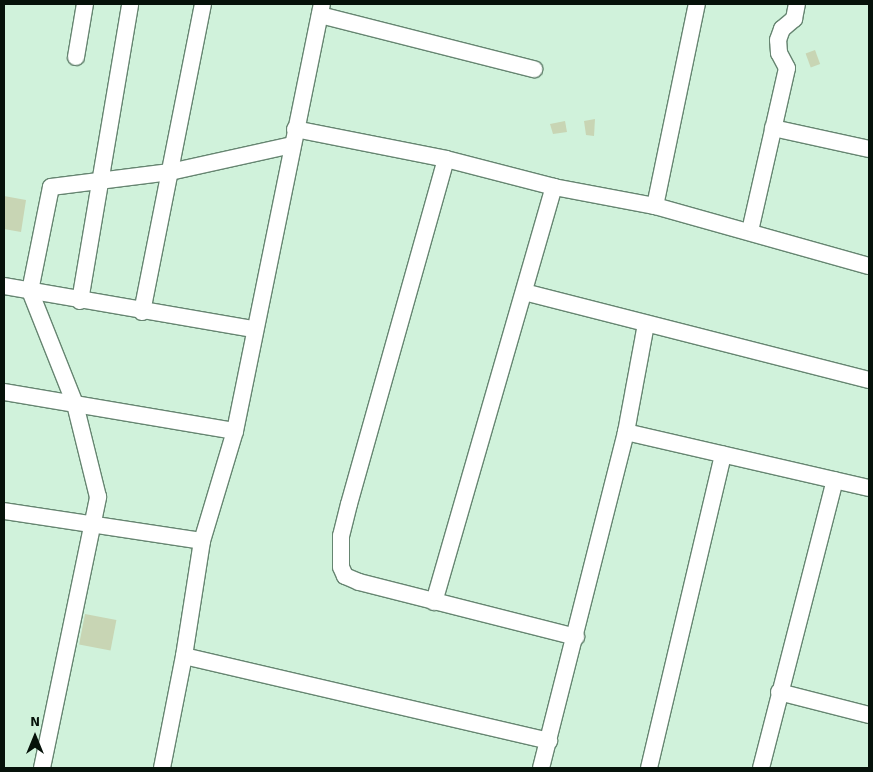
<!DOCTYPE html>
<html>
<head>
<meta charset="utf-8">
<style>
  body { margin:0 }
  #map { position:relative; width:873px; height:772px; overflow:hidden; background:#d0f2db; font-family:Signika,sans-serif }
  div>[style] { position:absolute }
  .building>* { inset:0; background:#c8d5b4; transform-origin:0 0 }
  .roads { filter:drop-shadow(1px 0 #668571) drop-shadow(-1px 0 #668571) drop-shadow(0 1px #668571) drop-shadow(0 -1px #668571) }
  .street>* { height:16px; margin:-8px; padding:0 8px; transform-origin:8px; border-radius:8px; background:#fff }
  span { translate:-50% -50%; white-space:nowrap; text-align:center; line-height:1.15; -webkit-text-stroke:4px #d0f2db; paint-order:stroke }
  .frame { position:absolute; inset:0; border:5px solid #06120a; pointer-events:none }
  .north { position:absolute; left:10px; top:712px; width:50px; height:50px; -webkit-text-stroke:4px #d0f2db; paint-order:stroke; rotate:0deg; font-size:14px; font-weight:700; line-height:20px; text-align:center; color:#06120a }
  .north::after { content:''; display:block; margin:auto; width:18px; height:22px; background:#06120a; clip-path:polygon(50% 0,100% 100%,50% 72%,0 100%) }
</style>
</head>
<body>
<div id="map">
  <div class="building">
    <div style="left:815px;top:50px;width:15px;height:10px;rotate:70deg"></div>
    <div style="clip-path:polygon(595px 119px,594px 136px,586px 135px,584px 121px)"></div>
    <div style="clip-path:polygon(565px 121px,567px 132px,553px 134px,550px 124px)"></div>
    <div style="clip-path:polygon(4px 196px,26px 200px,21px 232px,4px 229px)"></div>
    <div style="left:85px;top:614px;width:32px;height:31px;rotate:11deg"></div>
  </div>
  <div class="roads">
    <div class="street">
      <div style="left:320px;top:15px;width:221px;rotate:14.2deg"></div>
      <div style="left:76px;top:57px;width:54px;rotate:-80.4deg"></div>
      <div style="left:773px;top:128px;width:98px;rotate:12.3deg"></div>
      <div style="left:295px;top:129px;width:154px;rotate:11.2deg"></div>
      <div style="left:446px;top:159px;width:112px;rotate:14.5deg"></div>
      <div style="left:554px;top:187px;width:103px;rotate:10.7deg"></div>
      <div style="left:655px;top:206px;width:222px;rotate:15.7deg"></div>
      <div style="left:446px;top:159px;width:358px;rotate:105.7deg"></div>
      <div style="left:349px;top:504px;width:33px;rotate:104deg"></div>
      <div style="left:341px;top:536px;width:31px;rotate:90deg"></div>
      <div style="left:341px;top:567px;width:10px;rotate:66deg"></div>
      <div style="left:345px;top:576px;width:15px;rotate:23deg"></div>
      <div style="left:359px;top:582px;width:224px;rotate:14.2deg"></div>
      <div style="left:655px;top:206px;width:206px;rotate:-78.3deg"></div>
      <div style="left:750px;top:231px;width:167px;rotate:-77.2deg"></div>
      <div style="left:787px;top:68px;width:17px;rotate:-118deg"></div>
      <div style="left:779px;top:53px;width:13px;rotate:-94deg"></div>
      <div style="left:778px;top:40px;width:12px;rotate:-70deg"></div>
      <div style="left:782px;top:29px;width:16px;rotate:-40deg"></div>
      <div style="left:794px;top:19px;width:15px;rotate:-79deg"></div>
      <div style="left:4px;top:286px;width:254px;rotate:9.8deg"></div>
      <div style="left:524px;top:292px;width:356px;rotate:14.3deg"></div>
      <div style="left:80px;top:301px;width:301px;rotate:-80.4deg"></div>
      <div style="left:142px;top:312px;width:314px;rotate:-78.8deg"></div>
      <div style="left:4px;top:392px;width:234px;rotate:9.6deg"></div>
      <div style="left:626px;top:432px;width:249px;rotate:13deg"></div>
      <div style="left:4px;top:511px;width:200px;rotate:8.6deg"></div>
      <div style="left:434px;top:602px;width:432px;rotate:-73.9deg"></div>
      <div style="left:184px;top:656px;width:375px;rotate:13.1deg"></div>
      <div style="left:779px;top:692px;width:93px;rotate:14.3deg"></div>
      <div style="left:42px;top:768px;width:277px;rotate:-78.3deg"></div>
      <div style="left:98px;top:497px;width:96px;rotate:-103.9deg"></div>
      <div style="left:75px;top:404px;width:122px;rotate:-111.7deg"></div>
      <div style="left:30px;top:291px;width:106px;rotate:-78.6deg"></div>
      <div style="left:51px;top:187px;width:120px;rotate:-7.2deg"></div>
      <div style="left:170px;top:172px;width:125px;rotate:-12.5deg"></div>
      <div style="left:162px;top:768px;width:114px;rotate:-78.9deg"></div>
      <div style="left:184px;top:656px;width:116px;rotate:-81.1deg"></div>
      <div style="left:202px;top:541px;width:115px;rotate:-73.3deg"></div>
      <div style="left:235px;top:431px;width:436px;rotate:-78.5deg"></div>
      <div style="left:541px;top:768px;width:347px;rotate:-75.8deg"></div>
      <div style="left:626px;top:432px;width:110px;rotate:-79.5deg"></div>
      <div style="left:649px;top:768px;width:322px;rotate:-76.7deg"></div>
      <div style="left:761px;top:768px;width:297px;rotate:-75.6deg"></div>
    </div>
  </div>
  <div class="frame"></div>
  <div class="north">N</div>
</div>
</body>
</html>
